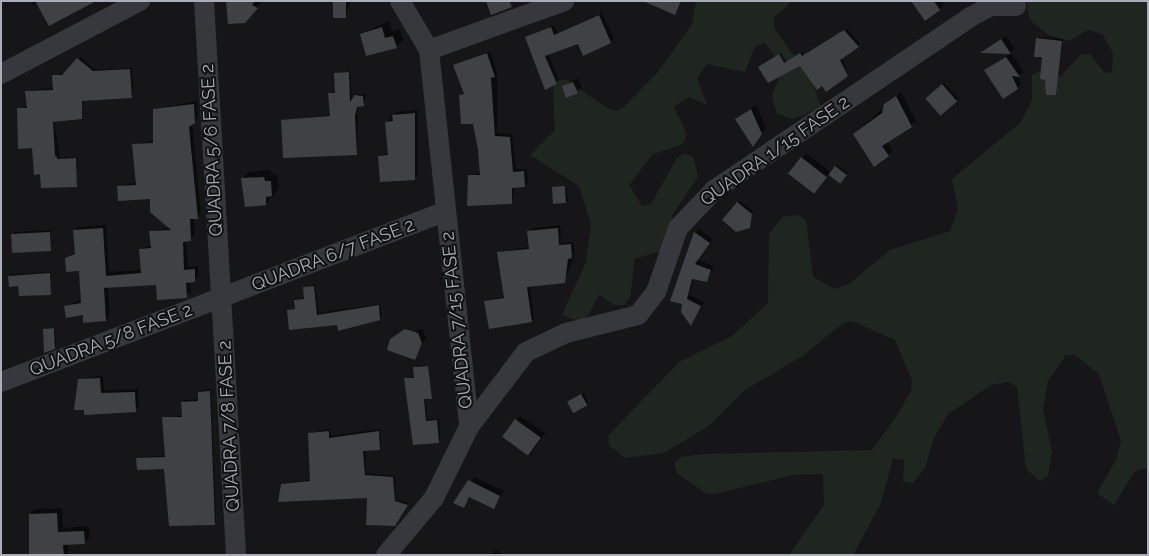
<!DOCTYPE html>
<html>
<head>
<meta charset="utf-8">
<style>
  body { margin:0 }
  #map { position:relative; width:1149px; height:556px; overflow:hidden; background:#161618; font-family:Raleway,sans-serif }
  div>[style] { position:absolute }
  .green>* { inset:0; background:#1e261f }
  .shadow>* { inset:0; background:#0007; transform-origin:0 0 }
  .building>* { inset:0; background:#404145; transform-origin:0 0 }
  .minor>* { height:20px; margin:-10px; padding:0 10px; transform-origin:10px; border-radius:10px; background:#37383d }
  span { translate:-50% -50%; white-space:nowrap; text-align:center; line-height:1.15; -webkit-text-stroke:4px #111113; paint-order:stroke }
  .street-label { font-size:18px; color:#a8adb8 }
  .frame { position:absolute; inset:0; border:2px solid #a8adb8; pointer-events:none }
</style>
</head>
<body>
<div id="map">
  <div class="green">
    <div style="clip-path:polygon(696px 1px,792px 1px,774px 18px,774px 28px,812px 81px,821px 107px,794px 119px,777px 114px,772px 96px,783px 68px,765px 43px,755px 46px,745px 72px,707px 64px,697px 78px,707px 105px,689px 97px,674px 107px,687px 134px,683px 144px,653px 154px,629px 185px,642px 206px,651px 204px,677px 158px,685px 153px,694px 158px,698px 177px,673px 214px,661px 251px,635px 259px,630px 298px,624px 305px,615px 305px,599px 295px,587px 318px,578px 321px,562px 315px,586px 262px,591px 224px,579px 186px,530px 155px,555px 130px,553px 88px,557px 80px,567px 80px,607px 108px,616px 111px,624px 107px,658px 72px,692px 24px)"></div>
    <div style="clip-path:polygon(1026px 1px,1148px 1px,1148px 468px,1135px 471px,1114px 505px,1097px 493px,1116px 460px,1121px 441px,1099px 374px,1075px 355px,1066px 355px,1048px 381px,1043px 409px,1052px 452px,1048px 476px,1040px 481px,1026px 469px,1017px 387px,1009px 382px,991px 385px,948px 414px,934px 438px,925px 468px,913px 483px,903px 481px,904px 460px,893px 458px,881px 503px,853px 555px,789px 555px,824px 505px,823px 474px,793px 475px,714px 494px,705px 493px,677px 473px,674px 463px,681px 457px,701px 454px,872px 450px,896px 417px,911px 391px,912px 380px,895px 340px,852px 321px,843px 323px,804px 355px,745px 390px,710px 425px,664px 453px,625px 458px,609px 445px,608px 436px,679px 362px,732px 336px,768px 303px,769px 234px,782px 217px,798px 215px,806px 220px,813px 277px,834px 289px,849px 284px,890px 250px,950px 231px,958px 209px,952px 179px,1021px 122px,1032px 100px,1032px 75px,1039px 71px,1061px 76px,1081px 54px,1090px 54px,1104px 72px,1112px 73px,1113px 53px,1102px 34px,1088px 30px,1069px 41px,1048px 35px,1030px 20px)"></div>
  </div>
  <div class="shadow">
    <div style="clip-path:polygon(31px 1px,85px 1px,33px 5px)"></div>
    <div style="clip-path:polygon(226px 1px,259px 1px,261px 3px,249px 17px,229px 22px)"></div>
    <div style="clip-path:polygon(337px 1px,350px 1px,346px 16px)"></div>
    <div style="clip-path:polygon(657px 1px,682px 1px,675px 14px)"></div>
    <div style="clip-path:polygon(914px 1px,941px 1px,944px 5px,939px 9px)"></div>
    <div style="clip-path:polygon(602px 13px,614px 39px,584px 54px,579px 42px,548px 54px,559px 80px,556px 83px,526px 38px,554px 25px,558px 33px)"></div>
    <div style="clip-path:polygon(389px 21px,392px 31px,400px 29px,403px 40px,396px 47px,361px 34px)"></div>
    <div style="clip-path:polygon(847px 29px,860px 44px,842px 57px,848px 75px,822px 85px,800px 64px,761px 66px,781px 53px,787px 62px,802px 52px,805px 55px)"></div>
    <div style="clip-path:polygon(1006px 36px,1015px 49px,1011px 52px,986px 49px)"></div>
    <div style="clip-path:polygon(1039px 37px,1063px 39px,1056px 94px,1037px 39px)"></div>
    <div style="clip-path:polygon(490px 51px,497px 73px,497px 133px,512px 134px,516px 169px,527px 169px,528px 183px,515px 186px,512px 203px,470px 176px,481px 172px,474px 123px,460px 95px,465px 92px,455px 65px)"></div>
    <div style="clip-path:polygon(1011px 53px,1024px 72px,1018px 76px,1022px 84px,1017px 88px,986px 70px)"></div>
    <div style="clip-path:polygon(80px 57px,95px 70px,132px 68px,133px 95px,83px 99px,81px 118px,54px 121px,60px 158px,77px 157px,77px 185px,41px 173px,18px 109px,28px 106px,29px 90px,54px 88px,53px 76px,65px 73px)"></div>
    <div style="clip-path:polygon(350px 71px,352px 102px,358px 94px,365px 94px,365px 103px,358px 105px,357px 154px,283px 121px,331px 115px,330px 94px,336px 92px,336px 74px)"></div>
    <div style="clip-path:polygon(578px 78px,582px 88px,577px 92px,563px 87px)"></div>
    <div style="left:944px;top:83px;width:21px;height:23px;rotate:47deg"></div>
    <div style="clip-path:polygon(901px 92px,916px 121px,887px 141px,893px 151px,874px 165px,854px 134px)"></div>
    <div style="clip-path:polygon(197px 101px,198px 117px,192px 123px,201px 214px,194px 218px,195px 236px,186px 240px,188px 267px,198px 266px,199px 277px,190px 281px,191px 293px,158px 299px,158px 284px,108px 287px,110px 316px,106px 320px,66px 306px,82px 300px,80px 270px,67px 259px,76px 252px,74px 230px,78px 227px,106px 225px,109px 272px,142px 270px,140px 249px,152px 245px,151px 232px,170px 227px,151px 198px,119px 187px,137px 182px,133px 145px,155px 140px,154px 109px)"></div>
    <div style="clip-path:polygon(756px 105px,766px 128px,753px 145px,737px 119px)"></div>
    <div style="clip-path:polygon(418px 110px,418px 175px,415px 178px,380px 156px,389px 153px,386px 122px,397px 112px)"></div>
    <div style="clip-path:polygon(806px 153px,831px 172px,837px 165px,847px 173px,842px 180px,829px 174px,817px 188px,802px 158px)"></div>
    <div style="clip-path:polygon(271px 170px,271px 175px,277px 174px,279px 188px,266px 204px,242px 179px,249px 172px)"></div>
    <div style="clip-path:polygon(566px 185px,568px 200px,566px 202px,554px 187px)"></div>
    <div style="clip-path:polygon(740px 201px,753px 211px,749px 227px,724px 220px)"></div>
    <div style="clip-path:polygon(560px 225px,561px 243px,573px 242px,575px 254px,564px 282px,530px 286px,534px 318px,532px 321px,485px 301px,505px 296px,499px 252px,530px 247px,532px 228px)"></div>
    <div style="clip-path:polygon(698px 229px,713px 239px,697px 260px,714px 266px,707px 281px,694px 278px,689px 295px,704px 302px,691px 324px,683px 303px,671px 300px)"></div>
    <div style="clip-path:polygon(51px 230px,50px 250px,13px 234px,14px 232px)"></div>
    <div style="clip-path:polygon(51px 272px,50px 294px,9px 276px,11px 274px)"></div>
    <div style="clip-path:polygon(315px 285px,319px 313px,380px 304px,382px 317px,339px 330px,338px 323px,288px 310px,296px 308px,297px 299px,305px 298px,306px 286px)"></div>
    <div style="clip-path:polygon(55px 327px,56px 346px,54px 348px,44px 329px)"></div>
    <div style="clip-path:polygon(422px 329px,426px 337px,415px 358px,391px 339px)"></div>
    <div style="clip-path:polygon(426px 365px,431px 398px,425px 398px,427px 419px,439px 419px,440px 440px,414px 444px,405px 379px,415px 376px,416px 366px)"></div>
    <div style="clip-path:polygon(103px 375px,104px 390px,138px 389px,139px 408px,85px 409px,79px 380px)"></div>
    <div style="clip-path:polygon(211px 389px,216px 522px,214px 524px,165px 468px,138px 458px,166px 455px,163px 418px,183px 415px,184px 400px,199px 399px,201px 390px)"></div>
    <div style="clip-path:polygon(584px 393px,588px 402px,573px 411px,570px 401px)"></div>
    <div style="clip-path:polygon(520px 416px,545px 433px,530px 455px,516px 420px)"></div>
    <div style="clip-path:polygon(330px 429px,331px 436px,380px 429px,381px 447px,365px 450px,366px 473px,395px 476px,396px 500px,409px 503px,394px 525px,368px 496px,279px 501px,284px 483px,311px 480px,310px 433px)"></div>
    <div style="clip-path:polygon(474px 477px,504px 491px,494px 507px,471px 496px,463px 506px)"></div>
    <div style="clip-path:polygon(62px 508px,63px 528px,89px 526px,90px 537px,85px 542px,68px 544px,68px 555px,31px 555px,30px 514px,35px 509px)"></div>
    <div style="clip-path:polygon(496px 549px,504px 555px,491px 555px)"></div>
  </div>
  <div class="building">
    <div style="clip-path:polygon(35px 1px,96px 1px,49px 26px)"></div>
    <div style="clip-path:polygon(226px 1px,255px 1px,252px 5px,258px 8px,245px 23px,228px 24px)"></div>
    <div style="left:333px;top:1px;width:13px;height:17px"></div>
    <div style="clip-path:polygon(486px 1px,509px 1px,512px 7px,491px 15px)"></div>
    <div style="clip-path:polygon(643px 1px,681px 1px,675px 15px)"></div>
    <div style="clip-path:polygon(911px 1px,934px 1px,940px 10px,925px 21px)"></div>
    <div style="clip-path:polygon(599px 15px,611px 43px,583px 56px,578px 44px,545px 56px,557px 84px,545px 90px,525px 37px,551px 27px,554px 35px)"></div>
    <div style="clip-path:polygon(382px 27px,385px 38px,393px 36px,397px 48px,366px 56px,360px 34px)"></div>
    <div style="clip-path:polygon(844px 30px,859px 47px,840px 60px,848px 76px,826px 92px,822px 86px,817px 90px,800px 66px,768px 83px,758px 67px,779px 54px,784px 63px,800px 53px,802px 56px)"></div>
    <div style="clip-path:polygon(1036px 38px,1062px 41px,1056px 95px,1046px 95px,1045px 80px,1040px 79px,1042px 57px,1034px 57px)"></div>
    <div style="clip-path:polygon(1001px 39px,1011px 54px,980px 53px)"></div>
    <div style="clip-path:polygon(487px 53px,495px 77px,491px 78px,495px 136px,510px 137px,513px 172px,524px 171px,525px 187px,512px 188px,512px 204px,467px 206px,468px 175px,480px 175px,478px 150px,473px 124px,461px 124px,459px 95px,464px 94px,453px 65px)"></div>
    <div style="clip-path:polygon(1006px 57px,1020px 77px,1012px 76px,1018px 89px,1003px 99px,984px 70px)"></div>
    <div style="clip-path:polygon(77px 58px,93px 71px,130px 69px,132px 98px,82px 101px,82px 119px,53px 122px,55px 155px,58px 159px,76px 158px,77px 187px,41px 188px,40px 174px,34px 175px,32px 148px,18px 149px,17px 108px,27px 108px,25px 91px,53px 90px,52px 75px,62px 75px)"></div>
    <div style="clip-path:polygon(349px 72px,350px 102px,355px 95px,363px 96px,364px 106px,357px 107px,355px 116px,357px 155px,283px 158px,281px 120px,330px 116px,328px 93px,335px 93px,334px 73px)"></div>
    <div style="clip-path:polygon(573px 82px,578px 93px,566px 98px,562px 86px)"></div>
    <div style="left:942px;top:84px;width:23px;height:22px;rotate:49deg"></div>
    <div style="clip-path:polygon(896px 96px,912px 127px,882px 146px,889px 156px,874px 167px,853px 134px,882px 113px,884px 104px)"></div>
    <div style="clip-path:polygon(194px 104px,195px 123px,189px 127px,198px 219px,190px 219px,191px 241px,183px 242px,184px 270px,195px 269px,195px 282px,186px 283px,187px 298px,157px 300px,156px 285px,104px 288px,106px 321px,83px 323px,83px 315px,66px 318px,64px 306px,81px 303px,79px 271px,66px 272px,65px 258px,75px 254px,73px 230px,103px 228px,106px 276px,141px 273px,139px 249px,151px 248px,149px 231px,171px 230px,150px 212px,150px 199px,118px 201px,117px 186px,136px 185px,132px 144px,153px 143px,153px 109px)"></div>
    <div style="clip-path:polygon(751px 109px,762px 134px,753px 147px,735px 119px)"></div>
    <div style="clip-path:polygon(415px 113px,415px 180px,380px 182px,378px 156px,388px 155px,385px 122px,393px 121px,392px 115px)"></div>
    <div style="left:801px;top:157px;width:33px;height:21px;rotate:38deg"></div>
    <div style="left:835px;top:166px;width:15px;height:11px;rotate:37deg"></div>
    <div style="clip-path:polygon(264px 177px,265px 181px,271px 181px,272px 196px,266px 197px,266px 205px,245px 207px,241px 178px)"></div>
    <div style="left:565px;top:186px;width:17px;height:13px;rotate:87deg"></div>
    <div style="clip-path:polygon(737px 202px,752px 214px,750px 228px,736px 232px,722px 220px)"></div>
    <div style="clip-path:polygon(558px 228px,559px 245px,571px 244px,572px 258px,568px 259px,565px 283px,527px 287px,532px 322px,489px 329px,484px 301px,504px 298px,497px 252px,529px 249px,527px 231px)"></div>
    <div style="left:50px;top:232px;width:19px;height:39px;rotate:87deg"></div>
    <div style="clip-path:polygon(694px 232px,710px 243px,695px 264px,711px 270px,707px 282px,692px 279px,687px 299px,701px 306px,691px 326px,681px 312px,682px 304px,670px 301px)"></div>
    <div style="clip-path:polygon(50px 273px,51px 295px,19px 296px,18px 286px,9px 287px,8px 276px)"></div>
    <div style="clip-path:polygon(314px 286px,317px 315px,379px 305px,380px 320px,338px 331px,337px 325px,289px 330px,287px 310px,295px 309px,294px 300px,304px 299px,303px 287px)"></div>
    <div style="clip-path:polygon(54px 328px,55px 349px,44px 353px,43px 329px)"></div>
    <div style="clip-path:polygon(405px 329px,418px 333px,422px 343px,415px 360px,387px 350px,390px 339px)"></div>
    <div style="clip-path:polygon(428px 366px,432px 399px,424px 399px,426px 421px,437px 420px,439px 443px,413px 445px,404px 378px,414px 378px,413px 367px)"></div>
    <div style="clip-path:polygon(100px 378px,101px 393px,135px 392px,136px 412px,84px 415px,84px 410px,74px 410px,78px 379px)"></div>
    <div style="clip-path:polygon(210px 391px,215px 525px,169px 526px,164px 469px,137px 470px,136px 458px,165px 457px,162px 417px,182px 417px,181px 402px,198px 401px,198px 392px)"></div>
    <div style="left:581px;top:394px;width:13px;height:16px;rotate:61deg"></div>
    <div style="left:515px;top:419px;width:32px;height:22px;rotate:36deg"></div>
    <div style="clip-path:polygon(329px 431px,329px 438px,379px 431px,380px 450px,363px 451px,365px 475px,393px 477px,395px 501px,408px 505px,395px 526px,366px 525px,367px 498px,278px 502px,281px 484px,310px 481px,308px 433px)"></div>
    <div style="clip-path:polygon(468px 480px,500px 496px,494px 509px,469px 497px,464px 508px,453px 503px)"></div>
    <div style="clip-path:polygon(57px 513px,58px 532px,84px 531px,85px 544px,63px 545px,64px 555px,29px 555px,29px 514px)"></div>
  </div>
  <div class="minor">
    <div style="left:204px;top:1px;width:555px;rotate:86.69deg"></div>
    <div style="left:400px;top:1px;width:57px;rotate:59.4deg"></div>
    <div style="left:429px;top:50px;width:379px;rotate:83.9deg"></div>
    <div style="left:429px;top:50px;width:144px;rotate:-19.9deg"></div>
    <div style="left:1px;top:74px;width:157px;rotate:-27.7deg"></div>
    <div style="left:1px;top:382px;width:474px;rotate:-21deg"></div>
    <div style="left:386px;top:555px;width:75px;rotate:-49.9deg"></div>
    <div style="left:434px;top:498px;width:79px;rotate:-63.8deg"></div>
    <div style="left:469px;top:427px;width:94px;rotate:-52.8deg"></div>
    <div style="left:526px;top:352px;width:44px;rotate:-25.4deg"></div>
    <div style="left:566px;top:333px;width:74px;rotate:-14deg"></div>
    <div style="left:638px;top:315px;width:29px;rotate:-52deg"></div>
    <div style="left:656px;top:292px;width:68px;rotate:-71deg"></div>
    <div style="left:678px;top:228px;width:52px;rotate:-46.5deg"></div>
    <div style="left:714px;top:190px;width:311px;rotate:-34deg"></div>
    <div style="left:972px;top:16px;width:21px;rotate:-28deg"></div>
    <div style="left:991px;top:6px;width:25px"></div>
  </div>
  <div class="street-label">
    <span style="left:212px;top:150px;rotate:-93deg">QUADRA 5/6 FASE 2</span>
    <span style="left:775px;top:151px;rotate:-35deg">QUADRA 1/15 FASE 2</span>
    <span style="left:333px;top:255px;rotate:-21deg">QUADRA 6/7 FASE 2</span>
    <span style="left:457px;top:320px;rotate:-96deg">QUADRA 7/15 FASE 2</span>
    <span style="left:111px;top:340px;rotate:-21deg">QUADRA 5/8 FASE 2</span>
    <span style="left:229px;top:426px;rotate:-93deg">QUADRA 7/8 FASE 2</span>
  </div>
  <div class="frame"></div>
</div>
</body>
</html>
